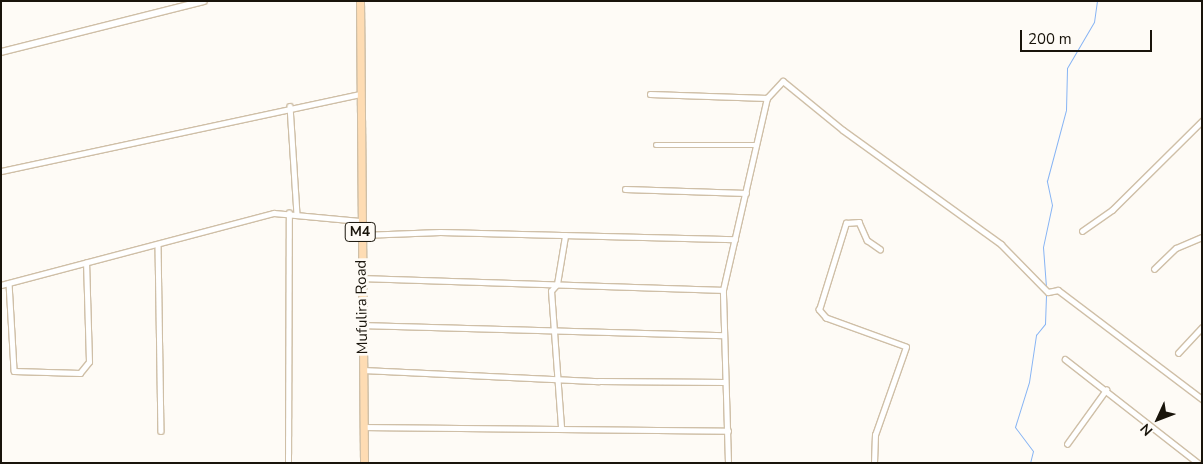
<!DOCTYPE html>
<html>
<head>
<meta charset="utf-8">
<style>
  body { margin:0 }
  #map { position:relative; width:1203px; height:464px; overflow:hidden; background:#fefbf6; font-family:"Nunito Sans",sans-serif }
  div>[style] { position:absolute }
  .stream>* { height:1px; margin:-0.5px; padding:0 0.5px; transform-origin:0.5px; border-radius:0.5px; background:#87b4f4 }
  .roads { filter:drop-shadow(1px 0 #cfbfa7) drop-shadow(-1px 0 #cfbfa7) drop-shadow(0 1px #cfbfa7) drop-shadow(0 -1px #cfbfa7) }
  .street>* { height:4.5px; margin:-2.25px; padding:0 2.25px; transform-origin:2.25px; border-radius:2.25px; background:#fff }
  .secondary>* { height:6px; margin:-3px; padding:0 3px; transform-origin:3px; border-radius:3px; background:#fff }
  .primary>* { height:7px; margin:-3.5px; padding:0 3.5px; transform-origin:3.5px; border-radius:3.5px; background:#fedcb3 }
  span { translate:-50% -50%; white-space:nowrap; text-align:center; line-height:1.15; -webkit-text-stroke:5px #fefbf6; paint-order:stroke }
  .shield-label span { padding:1px 4px; background:#fefbf6; border:1px solid; border-radius:4px; -webkit-text-stroke-width:0 }
  .shield-label { font-size:14px; color:#19140b; font-weight:700 }
  .street-label { font-size:15px; color:#19140b }
  .frame { position:absolute; inset:0; border:2px solid #19140b; pointer-events:none }
  .north { position:absolute; left:1133px; top:394px; width:50px; height:50px; -webkit-text-stroke:4px #fefbf6; paint-order:stroke; rotate:227deg; font-size:14px; font-weight:700; line-height:20px; text-align:center; color:#19140b }
  .north::after { content:''; display:block; margin:auto; width:18px; height:22px; background:#19140b; clip-path:polygon(50% 0,100% 100%,50% 72%,0 100%) }
  .scale { position:absolute; left:1020px; top:30px; width:132px; height:22px; box-sizing:border-box; border:2px solid #19140b; border-top:0; padding-left:6px; font-size:15px; line-height:18px; white-space:nowrap; color:#19140b; -webkit-text-stroke:4px #fefbf6; paint-order:stroke }
</style>
</head>
<body>
<div id="map">
  <div class="stream">
    <div style="left:1046px;top:287px;width:40px;rotate:-94.3deg"></div>
    <div style="left:1043px;top:247px;width:43px;rotate:-77.9deg"></div>
    <div style="left:1052px;top:205px;width:25px;rotate:-102deg"></div>
    <div style="left:1047px;top:181px;width:73px;rotate:-75deg"></div>
    <div style="left:1066px;top:110px;width:42px;rotate:-88.6deg"></div>
    <div style="left:1067px;top:68px;width:53px;rotate:-59.6deg"></div>
    <div style="left:1094px;top:22px;width:21px;rotate:-82deg"></div>
    <div style="left:1030px;top:463px;width:12px;rotate:-76deg"></div>
    <div style="left:1033px;top:451px;width:30px;rotate:-127deg"></div>
    <div style="left:1015px;top:427px;width:47px;rotate:-72.7deg"></div>
    <div style="left:1029px;top:382px;width:48px;rotate:-81.5deg"></div>
    <div style="left:1036px;top:335px;width:14px;rotate:-51deg"></div>
    <div style="left:1045px;top:324px;width:33px;rotate:-88deg"></div>
  </div>
  <div class="roads">
    <div class="street">
      <div style="left:650px;top:94px;width:117px;rotate:2deg"></div>
      <div style="left:290px;top:106px;width:107px;rotate:86.3deg"></div>
      <div style="left:656px;top:145px;width:101px"></div>
      <div style="left:1px;top:171px;width:367px;rotate:-12.1deg"></div>
      <div style="left:625px;top:189px;width:121px;rotate:1.9deg"></div>
      <div style="left:1082px;top:231px;width:37px;rotate:-35deg"></div>
      <div style="left:1112px;top:210px;width:127px;rotate:-44.7deg"></div>
      <div style="left:362px;top:235px;width:78px;rotate:-2.2deg"></div>
      <div style="left:440px;top:232px;width:295px;rotate:1.4deg"></div>
      <div style="left:158px;top:244px;width:187px;rotate:89.1deg"></div>
      <div style="left:1154px;top:269px;width:30px;rotate:-44deg"></div>
      <div style="left:1176px;top:248px;width:28px;rotate:-23deg"></div>
      <div style="left:362px;top:278px;width:361px;rotate:1.9deg"></div>
      <div style="left:9px;top:283px;width:88px;rotate:86.7deg"></div>
      <div style="left:14px;top:371px;width:66px;rotate:1.7deg"></div>
      <div style="left:80px;top:373px;width:14px;rotate:-51deg"></div>
      <div style="left:89px;top:362px;width:99px;rotate:-91.7deg"></div>
      <div style="left:1px;top:285px;width:282px;rotate:-14.8deg"></div>
      <div style="left:274px;top:213px;width:86px;rotate:5.3deg"></div>
      <div style="left:362px;top:325px;width:360px;rotate:1.6deg"></div>
      <div style="left:1178px;top:353px;width:35px;rotate:-47deg"></div>
      <div style="left:1065px;top:359px;width:169px;rotate:38deg"></div>
      <div style="left:363px;top:370px;width:236px;rotate:2.7deg"></div>
      <div style="left:599px;top:381px;width:126px;rotate:0.5deg"></div>
      <div style="left:364px;top:427px;width:364px;rotate:0.6deg"></div>
      <div style="left:561px;top:427px;width:136px;rotate:-94.2deg"></div>
      <div style="left:551px;top:291px;width:9px;rotate:-49deg"></div>
      <div style="left:557px;top:284px;width:49px;rotate:-80.5deg"></div>
      <div style="left:1067px;top:444px;width:67px;rotate:-54.2deg"></div>
      <div style="left:288px;top:463px;width:250px;rotate:-89.8deg"></div>
      <div style="left:728px;top:463px;width:173px;rotate:-91.7deg"></div>
      <div style="left:723px;top:290px;width:197px;rotate:-77.1deg"></div>
      <div style="left:767px;top:98px;width:23px;rotate:-47deg"></div>
      <div style="left:783px;top:81px;width:77px;rotate:39.2deg"></div>
      <div style="left:843px;top:130px;width:195px;rotate:35.8deg"></div>
      <div style="left:1001px;top:244px;width:67px;rotate:45.6deg"></div>
      <div style="left:1048px;top:292px;width:10px;rotate:-11deg"></div>
      <div style="left:1058px;top:290px;width:181px;rotate:37.1deg"></div>
      <div style="left:874px;top:463px;width:28px;rotate:-88deg"></div>
      <div style="left:875px;top:435px;width:93px;rotate:-70.6deg"></div>
      <div style="left:906px;top:347px;width:85px;rotate:-160.1deg"></div>
      <div style="left:826px;top:318px;width:11px;rotate:-131deg"></div>
      <div style="left:819px;top:310px;width:91px;rotate:-72.8deg"></div>
      <div style="left:846px;top:223px;width:13px;rotate:-4deg"></div>
      <div style="left:859px;top:222px;width:20px;rotate:66deg"></div>
      <div style="left:867px;top:240px;width:16px;rotate:35deg"></div>
    </div>
    <div class="secondary">
      <div style="left:1px;top:52px;width:209px;rotate:-14.1deg"></div>
    </div>
    <div class="primary">
      <div style="left:360px;top:1px;width:462px;rotate:89.5deg"></div>
    </div>
  </div>
  <div class="shield-label">
    <span style="left:360px;top:232px">M4</span>
  </div>
  <div class="street-label">
    <span style="left:362px;top:307px;rotate:-91deg">Mufulira Road</span>
  </div>
  <div class="frame"></div>
  <div class="north">N</div>
  <div class="scale">200 m</div>
</div>
</body>
</html>
